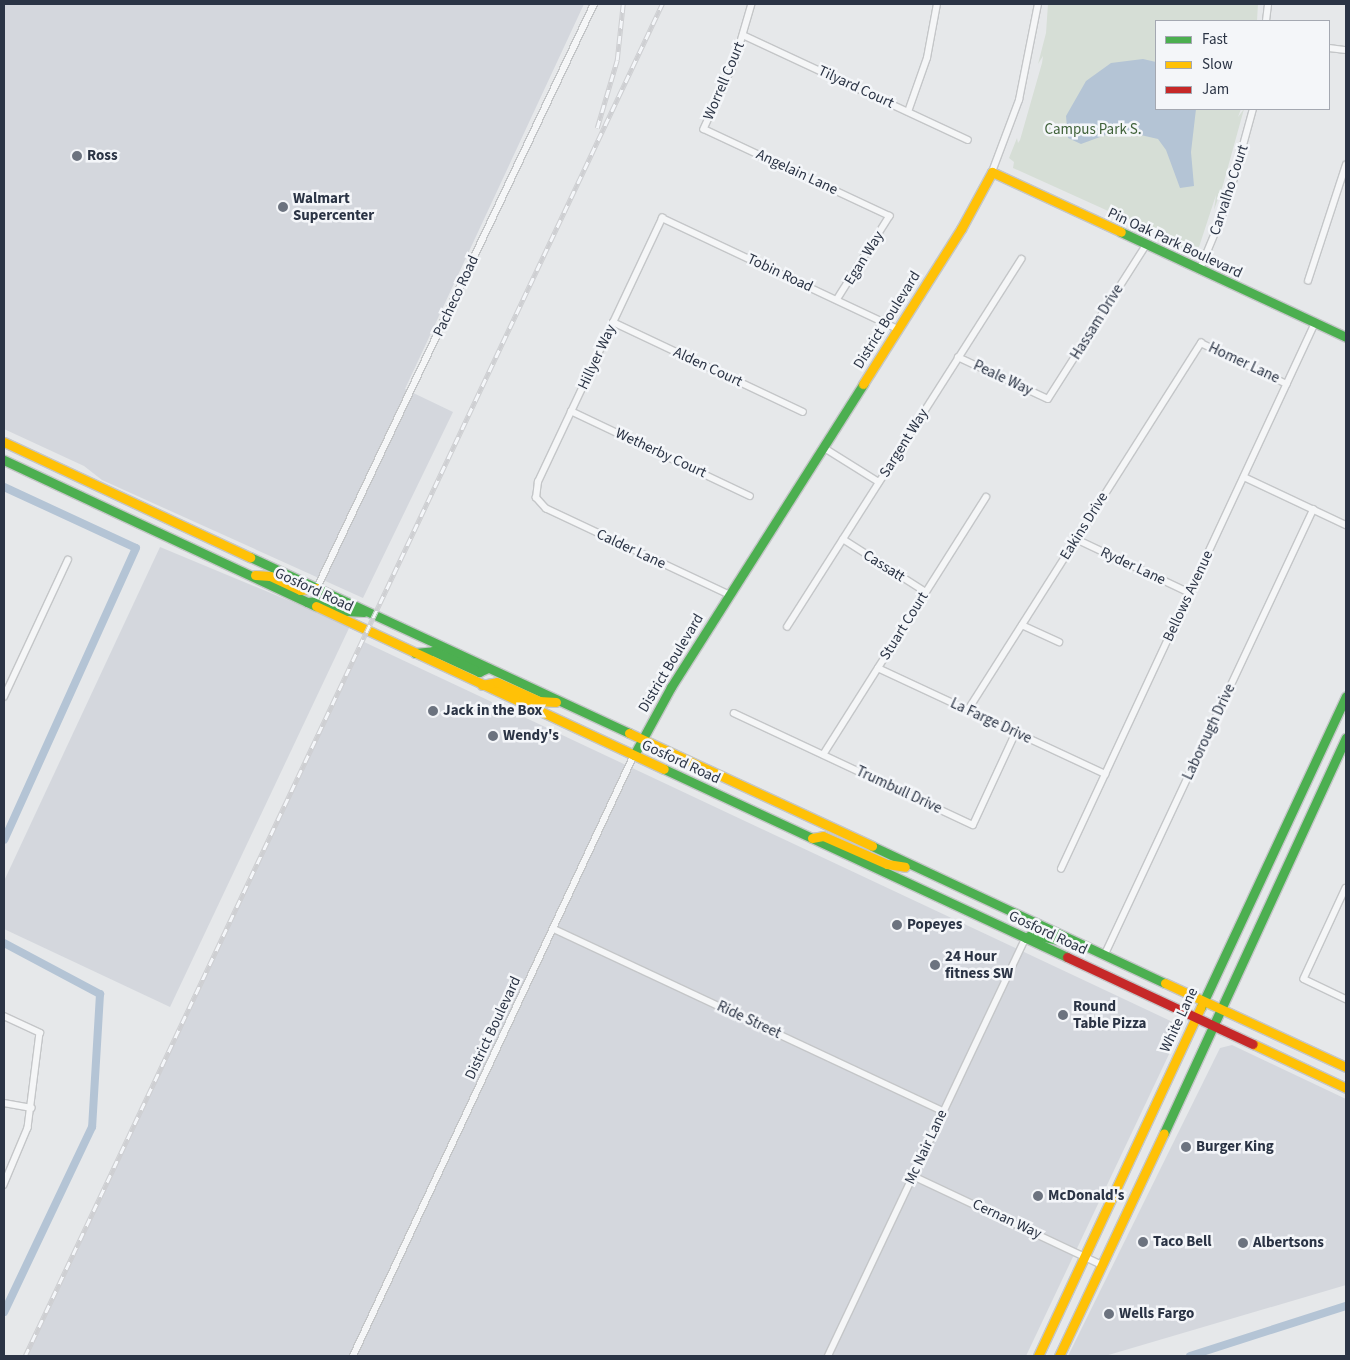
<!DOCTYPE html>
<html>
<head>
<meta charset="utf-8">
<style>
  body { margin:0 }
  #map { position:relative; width:1350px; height:1360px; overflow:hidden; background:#e6e8ea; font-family:"Source Sans 3",sans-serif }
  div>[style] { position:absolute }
  .built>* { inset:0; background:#d4d7dd }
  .green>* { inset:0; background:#d6ded6 }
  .water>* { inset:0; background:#b4c4d5 }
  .canal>* { height:8px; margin:-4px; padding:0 4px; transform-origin:4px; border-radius:4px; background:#b4c4d5 }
  .roads { filter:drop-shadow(1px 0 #c4c6c8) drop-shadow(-1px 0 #c4c6c8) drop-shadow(0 1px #c4c6c8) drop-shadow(0 -1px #c4c6c8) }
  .street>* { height:5.5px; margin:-2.75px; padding:0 2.75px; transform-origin:2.75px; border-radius:2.75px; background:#f5f6f7 }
  .fast>* { height:9px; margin:-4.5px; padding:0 4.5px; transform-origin:4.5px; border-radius:4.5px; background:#4caf50 }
  .slow>* { height:9px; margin:-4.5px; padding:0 4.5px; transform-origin:4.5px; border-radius:4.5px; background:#ffc107 }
  .jam>* { height:9px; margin:-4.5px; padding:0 4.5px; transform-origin:4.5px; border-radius:4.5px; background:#c62828 }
  .rail>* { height:4.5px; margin-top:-2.25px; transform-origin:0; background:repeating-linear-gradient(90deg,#f4f6f9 0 8px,#cecfd2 0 16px); box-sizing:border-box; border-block:1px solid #cecfd2 }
  .dots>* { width:14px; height:14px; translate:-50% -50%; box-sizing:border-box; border:2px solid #f4f6f9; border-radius:50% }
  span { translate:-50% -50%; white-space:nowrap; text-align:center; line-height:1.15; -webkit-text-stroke:5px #f4f6f9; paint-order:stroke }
  .street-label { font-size:15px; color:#2b3445 }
  .park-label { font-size:15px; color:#3f6138 }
  .poi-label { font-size:15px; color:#2b3445; font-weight:700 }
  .left { translate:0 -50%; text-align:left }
  .frame { position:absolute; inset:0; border:5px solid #2b3445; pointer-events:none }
  .legend { position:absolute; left:1155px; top:20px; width:175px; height:90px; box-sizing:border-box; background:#f4f6f9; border:1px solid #a4a8b1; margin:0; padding:6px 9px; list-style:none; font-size:15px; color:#2b3445 }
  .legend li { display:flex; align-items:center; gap:10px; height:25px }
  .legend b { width:25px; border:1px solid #a4a8b1 }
</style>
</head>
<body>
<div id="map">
  <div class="built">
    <div style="clip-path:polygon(4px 4px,584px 4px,405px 389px,453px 412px,363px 598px,102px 480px,84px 466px,4px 429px)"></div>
    <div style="clip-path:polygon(160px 547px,350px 626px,170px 1007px,4px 929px,4px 881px)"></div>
    <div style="clip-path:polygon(362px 641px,1177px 1024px,1180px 1031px,1026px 1356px,25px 1356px)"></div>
    <div style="clip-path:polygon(1232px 1045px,1346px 1099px,1346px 1285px,1105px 1356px,1068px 1356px,1220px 1048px)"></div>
  </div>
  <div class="green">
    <div style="clip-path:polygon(1048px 4px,1258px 4px,1257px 21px,1156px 21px,1156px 109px,1241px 109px,1238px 117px,1244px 109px,1223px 185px,1214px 210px,1216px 195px,1199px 247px,1192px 246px,1190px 251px,1181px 248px,1164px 239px,1170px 239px,1013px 168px,1014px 162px,1009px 158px,1017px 138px,1018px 143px,1020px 140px,1042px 63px,1043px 56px,1038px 64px,1046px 33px)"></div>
  </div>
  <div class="water">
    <div style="clip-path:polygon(1143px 59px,1156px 62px,1156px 109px,1196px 109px,1191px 152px,1194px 186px,1180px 188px,1166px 150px,1158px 139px,1119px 130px,1081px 144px,1068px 138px,1066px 116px,1086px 81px,1111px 63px)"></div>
  </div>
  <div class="canal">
    <div style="left:4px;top:487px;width:145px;rotate:24.8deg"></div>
    <div style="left:136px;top:548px;width:320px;rotate:114.3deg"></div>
    <div style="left:4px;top:943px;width:109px;rotate:28deg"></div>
    <div style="left:100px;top:994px;width:133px;rotate:93.4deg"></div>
    <div style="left:92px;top:1127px;width:205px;rotate:115.4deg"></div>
    <div style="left:1190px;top:1356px;width:164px;rotate:-17.8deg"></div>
  </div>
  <div class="roads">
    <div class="street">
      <div style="left:752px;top:4px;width:60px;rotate:106.3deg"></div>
      <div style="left:735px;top:62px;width:74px;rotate:114.8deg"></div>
      <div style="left:704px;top:129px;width:205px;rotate:25.1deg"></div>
      <div style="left:890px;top:216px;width:99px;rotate:122.2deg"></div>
      <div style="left:1266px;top:21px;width:17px;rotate:-83deg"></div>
      <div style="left:743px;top:35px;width:248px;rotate:25deg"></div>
      <div style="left:1329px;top:48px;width:17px;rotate:7deg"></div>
      <div style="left:908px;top:112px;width:57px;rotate:-70.6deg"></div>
      <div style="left:927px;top:58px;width:55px;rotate:-79.5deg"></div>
      <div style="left:992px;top:172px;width:77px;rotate:-69.4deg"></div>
      <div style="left:1019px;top:100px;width:98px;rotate:-78.8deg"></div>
      <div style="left:1200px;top:269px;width:70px;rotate:-67.4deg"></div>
      <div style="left:1227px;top:204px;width:98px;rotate:-74.7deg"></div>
      <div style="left:1308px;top:281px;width:122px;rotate:-71.9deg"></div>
      <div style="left:613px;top:322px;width:210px;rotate:25.3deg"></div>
      <div style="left:958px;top:357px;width:99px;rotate:25deg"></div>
      <div style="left:1048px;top:399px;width:183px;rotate:-57.5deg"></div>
      <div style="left:571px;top:411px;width:198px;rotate:25.4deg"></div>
      <div style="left:823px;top:447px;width:66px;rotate:32deg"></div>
      <div style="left:1244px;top:477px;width:113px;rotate:25.2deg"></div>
      <div style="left:843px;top:539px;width:98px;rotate:32.6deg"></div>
      <div style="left:1076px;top:539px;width:126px;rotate:25.3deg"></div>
      <div style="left:317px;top:588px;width:646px;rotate:-64.62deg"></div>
      <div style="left:729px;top:595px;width:202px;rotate:-154.8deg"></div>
      <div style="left:546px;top:509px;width:15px;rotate:-132deg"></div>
      <div style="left:536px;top:498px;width:16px;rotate:-83deg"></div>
      <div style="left:538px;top:482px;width:292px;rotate:-64.8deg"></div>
      <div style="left:662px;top:218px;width:261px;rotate:25.2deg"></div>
      <div style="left:1022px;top:625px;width:41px;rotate:24.7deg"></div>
      <div style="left:787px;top:627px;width:436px;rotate:-57.5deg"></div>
      <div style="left:878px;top:668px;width:251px;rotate:25deg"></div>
      <div style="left:4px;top:697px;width:151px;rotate:-65deg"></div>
      <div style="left:968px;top:710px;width:435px;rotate:-57.6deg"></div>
      <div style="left:1201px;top:343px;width:95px;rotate:25.5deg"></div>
      <div style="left:734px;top:713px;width:264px;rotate:25.1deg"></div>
      <div style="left:973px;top:825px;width:102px;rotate:-65.2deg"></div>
      <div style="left:823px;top:755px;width:305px;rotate:-57.7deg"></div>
      <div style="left:1061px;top:869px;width:602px;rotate:-65.05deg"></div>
      <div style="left:1346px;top:888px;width:100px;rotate:114.8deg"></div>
      <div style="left:1304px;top:979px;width:47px;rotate:25.5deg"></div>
      <div style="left:554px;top:929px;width:429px;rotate:25.1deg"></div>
      <div style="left:1105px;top:954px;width:491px;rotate:-64.9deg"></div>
      <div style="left:4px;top:1016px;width:40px;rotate:25deg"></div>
      <div style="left:40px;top:1033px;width:96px;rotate:97.2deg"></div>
      <div style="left:28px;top:1128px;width:62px;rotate:112.8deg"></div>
      <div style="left:4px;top:1103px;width:28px;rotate:10deg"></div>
      <div style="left:913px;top:1176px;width:207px;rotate:25.2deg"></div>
      <div style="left:353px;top:1356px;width:663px;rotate:-64.94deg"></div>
      <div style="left:828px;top:1356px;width:463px;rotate:-64.7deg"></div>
    </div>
    <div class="fast">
      <div style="left:1121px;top:232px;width:248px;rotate:25deg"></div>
      <div style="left:4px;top:460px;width:344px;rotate:25.1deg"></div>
      <div style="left:250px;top:557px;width:418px;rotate:24.9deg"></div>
      <div style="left:307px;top:602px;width:12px;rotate:-5deg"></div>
      <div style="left:319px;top:601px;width:29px;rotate:20deg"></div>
      <div style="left:346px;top:611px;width:18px;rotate:3deg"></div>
      <div style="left:415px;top:653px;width:18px;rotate:-6deg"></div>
      <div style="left:433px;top:651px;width:51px;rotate:24.5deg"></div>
      <div style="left:479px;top:672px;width:10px;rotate:-24deg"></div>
      <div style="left:634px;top:755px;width:77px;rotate:-61.4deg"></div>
      <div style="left:671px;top:687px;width:359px;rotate:-57.6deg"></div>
      <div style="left:664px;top:769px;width:445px;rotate:25deg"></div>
      <div style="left:872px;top:846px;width:323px;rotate:25.1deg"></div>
      <div style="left:1026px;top:938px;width:7px;rotate:-34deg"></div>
      <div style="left:1032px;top:934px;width:37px;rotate:13deg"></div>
      <div style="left:1201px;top:1007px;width:343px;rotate:-65deg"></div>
      <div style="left:1164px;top:1133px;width:435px;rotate:-65.3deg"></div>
    </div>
    <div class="slow">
      <div style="left:863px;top:384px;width:183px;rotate:-57.7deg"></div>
      <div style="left:961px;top:229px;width:65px;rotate:-61.5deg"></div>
      <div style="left:992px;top:172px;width:142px;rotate:24.9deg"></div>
      <div style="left:4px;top:442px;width:272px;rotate:25.1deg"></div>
      <div style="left:255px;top:575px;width:15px;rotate:4deg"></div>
      <div style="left:270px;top:576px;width:33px;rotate:25deg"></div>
      <div style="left:300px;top:590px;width:17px;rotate:-7deg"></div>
      <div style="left:316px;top:606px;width:384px;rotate:25.1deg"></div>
      <div style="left:482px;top:685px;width:15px;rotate:-11deg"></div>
      <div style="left:497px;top:682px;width:46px;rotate:24.3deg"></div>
      <div style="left:539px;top:701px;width:17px;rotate:3deg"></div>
      <div style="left:629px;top:733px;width:268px;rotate:24.9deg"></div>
      <div style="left:812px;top:838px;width:11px;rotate:-10deg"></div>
      <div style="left:823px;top:836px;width:70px;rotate:23.6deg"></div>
      <div style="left:887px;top:864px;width:18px;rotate:9deg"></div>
      <div style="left:1165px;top:983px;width:200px;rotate:24.9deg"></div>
      <div style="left:1253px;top:1044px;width:103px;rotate:25.3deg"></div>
      <div style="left:1038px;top:1356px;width:385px;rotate:-65deg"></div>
      <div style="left:1059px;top:1356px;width:246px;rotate:-64.8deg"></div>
    </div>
    <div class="jam">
      <div style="left:1067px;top:957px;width:205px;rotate:25.1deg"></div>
    </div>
  </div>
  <div class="rail">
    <div style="left:597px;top:128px;width:71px;rotate:-73.6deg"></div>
    <div style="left:617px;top:60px;width:56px;rotate:-83.9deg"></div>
    <div style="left:25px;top:1356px;width:1495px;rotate:-64.77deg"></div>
  </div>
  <div class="dots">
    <div style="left:77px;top:156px;background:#6c737f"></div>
    <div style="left:283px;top:207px;background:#6c737f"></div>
    <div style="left:433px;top:711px;background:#6c737f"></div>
    <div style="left:493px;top:736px;background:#6c737f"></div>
    <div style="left:897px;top:925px;background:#6c737f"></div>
    <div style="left:935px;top:965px;background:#6c737f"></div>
    <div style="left:1063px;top:1015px;background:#6c737f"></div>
    <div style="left:1186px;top:1147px;background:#6c737f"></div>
    <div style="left:1038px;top:1196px;background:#6c737f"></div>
    <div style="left:1143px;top:1242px;background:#6c737f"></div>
    <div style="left:1243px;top:1243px;background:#6c737f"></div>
    <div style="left:1109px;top:1314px;background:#6c737f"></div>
  </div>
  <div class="street-label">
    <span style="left:724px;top:81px;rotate:-67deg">Worrell Court</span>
    <span style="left:856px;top:87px;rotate:25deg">Tilyard Court</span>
    <span style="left:797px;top:172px;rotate:25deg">Angelain Lane</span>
    <span style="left:1229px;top:190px;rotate:-72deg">Carvalho Court</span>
    <span style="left:1175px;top:243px;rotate:25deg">Pin Oak Park Boulevard</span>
    <span style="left:864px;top:258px;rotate:-58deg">Egan Way</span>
    <span style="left:780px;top:273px;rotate:25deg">Tobin Road</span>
    <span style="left:456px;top:296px;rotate:-65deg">Pacheco Road</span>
    <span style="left:887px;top:320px;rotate:-58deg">District Boulevard</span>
    <span style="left:1097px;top:322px;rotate:-58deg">Hassam Drive</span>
    <span style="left:597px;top:357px;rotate:-65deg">Hillyer Way</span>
    <span style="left:1244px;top:363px;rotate:25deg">Homer Lane</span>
    <span style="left:708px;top:367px;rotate:25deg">Alden Court</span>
    <span style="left:1003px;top:378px;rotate:25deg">Peale Way</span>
    <span style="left:904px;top:443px;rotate:-58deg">Sargent Way</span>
    <span style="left:661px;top:453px;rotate:25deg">Wetherby Court</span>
    <span style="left:1084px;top:526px;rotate:-58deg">Eakins Drive</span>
    <span style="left:631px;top:549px;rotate:25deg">Calder Lane</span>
    <span style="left:884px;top:566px;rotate:32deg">Cassatt</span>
    <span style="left:1133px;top:566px;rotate:25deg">Ryder Lane</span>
    <span style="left:314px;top:590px;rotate:25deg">Gosford Road</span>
    <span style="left:1188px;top:596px;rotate:-65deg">Bellows Avenue</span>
    <span style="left:904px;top:626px;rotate:-58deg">Stuart Court</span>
    <span style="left:671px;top:663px;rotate:-59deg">District Boulevard</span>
    <span style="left:991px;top:721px;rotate:25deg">La Farge Drive</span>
    <span style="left:1209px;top:732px;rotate:-65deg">Laborough Drive</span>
    <span style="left:681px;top:762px;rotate:25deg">Gosford Road</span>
    <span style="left:899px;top:790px;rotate:25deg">Trumbull Drive</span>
    <span style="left:1048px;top:933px;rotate:25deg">Gosford Road</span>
    <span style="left:749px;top:1020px;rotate:25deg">Ride Street</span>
    <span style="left:1179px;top:1020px;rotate:-65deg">White Lane</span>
    <span style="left:493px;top:1028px;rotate:-65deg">District Boulevard</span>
    <span style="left:926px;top:1147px;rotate:-65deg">Mc Nair Lane</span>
    <span style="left:1007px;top:1219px;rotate:25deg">Cernan Way</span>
  </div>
  <div class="park-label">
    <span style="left:1093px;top:130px">Campus Park S.</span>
  </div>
  <div class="poi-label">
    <span class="left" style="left:87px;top:156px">Ross</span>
    <span class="left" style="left:293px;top:207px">Walmart<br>Supercenter</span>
    <span class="left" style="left:443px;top:711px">Jack in the Box</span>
    <span class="left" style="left:503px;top:736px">Wendy's</span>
    <span class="left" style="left:907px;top:925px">Popeyes</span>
    <span class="left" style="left:945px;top:965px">24 Hour<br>fitness SW</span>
    <span class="left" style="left:1073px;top:1015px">Round<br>Table Pizza</span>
    <span class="left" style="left:1196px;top:1147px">Burger King</span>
    <span class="left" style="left:1048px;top:1196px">McDonald's</span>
    <span class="left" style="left:1153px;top:1242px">Taco Bell</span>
    <span class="left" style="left:1253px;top:1243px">Albertsons</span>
    <span class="left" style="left:1119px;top:1314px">Wells Fargo</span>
  </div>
  <div class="frame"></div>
  <ul class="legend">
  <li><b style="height:6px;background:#4caf50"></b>Fast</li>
  <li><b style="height:6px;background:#ffc107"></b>Slow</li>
  <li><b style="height:6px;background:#c62828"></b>Jam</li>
  </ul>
</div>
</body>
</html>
